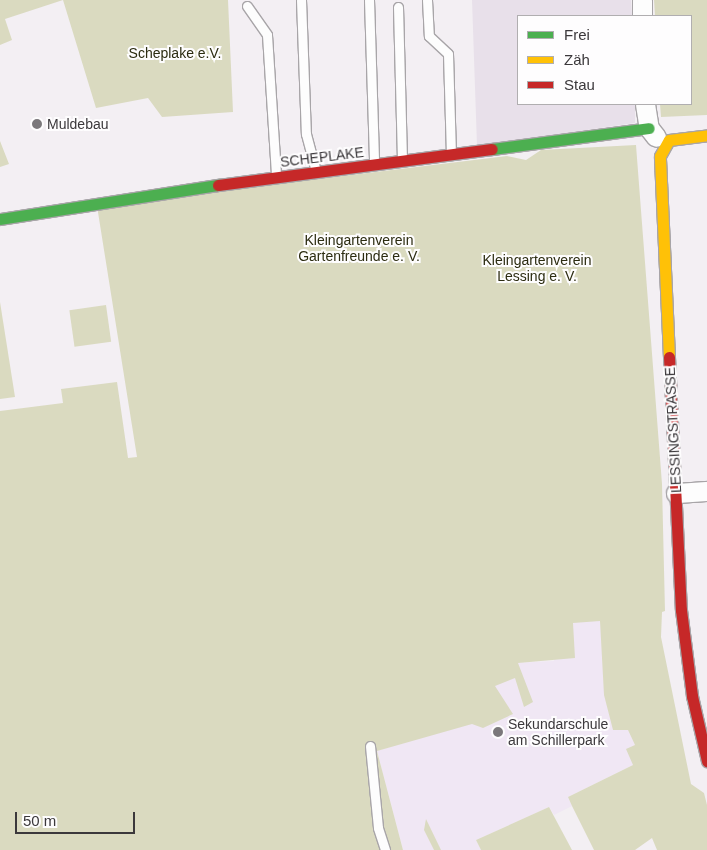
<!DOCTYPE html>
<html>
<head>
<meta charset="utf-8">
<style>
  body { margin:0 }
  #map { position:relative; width:707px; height:850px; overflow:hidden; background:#f3eff3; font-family:Arial,sans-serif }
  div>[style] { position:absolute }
  .built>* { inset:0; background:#e8e0ea }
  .education>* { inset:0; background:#f0e7f4 }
  .green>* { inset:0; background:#dadac0; transform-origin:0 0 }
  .roads { filter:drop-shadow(1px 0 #a8a5a8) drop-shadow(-1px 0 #a8a5a8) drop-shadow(0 1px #a8a5a8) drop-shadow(0 -1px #a8a5a8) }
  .lane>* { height:9px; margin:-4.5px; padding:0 4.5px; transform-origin:4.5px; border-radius:4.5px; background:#fdfdfd }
  .street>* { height:19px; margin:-9.5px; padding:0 9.5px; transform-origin:9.5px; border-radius:9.5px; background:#fdfdfd }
  .fast>* { height:11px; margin:-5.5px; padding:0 5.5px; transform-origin:5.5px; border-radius:5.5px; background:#4caf50 }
  .slow>* { height:11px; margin:-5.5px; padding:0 5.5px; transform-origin:5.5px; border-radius:5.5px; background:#ffc107 }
  .jam>* { height:11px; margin:-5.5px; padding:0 5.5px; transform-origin:5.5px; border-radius:5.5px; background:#c62828 }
  .dots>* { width:14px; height:14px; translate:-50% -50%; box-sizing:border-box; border:2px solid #fefdfe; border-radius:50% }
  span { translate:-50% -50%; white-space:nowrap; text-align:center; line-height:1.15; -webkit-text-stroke:4px #fefdfe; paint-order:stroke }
  .park-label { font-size:14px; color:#2c2c11 }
  .poi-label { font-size:14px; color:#3b383b }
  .left { translate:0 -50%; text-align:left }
  .street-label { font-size:14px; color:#3b383b }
  .legend { position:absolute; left:517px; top:15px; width:175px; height:90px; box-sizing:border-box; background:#fefdfe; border:1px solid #b0aeb0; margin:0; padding:6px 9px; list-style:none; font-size:15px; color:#3b383b }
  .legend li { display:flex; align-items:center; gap:10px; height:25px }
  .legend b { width:25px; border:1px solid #b0aeb0 }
  .scale { position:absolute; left:15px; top:812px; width:120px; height:22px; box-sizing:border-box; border:2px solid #3b383b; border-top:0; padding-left:6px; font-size:15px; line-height:18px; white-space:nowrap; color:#3b383b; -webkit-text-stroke:4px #fefdfe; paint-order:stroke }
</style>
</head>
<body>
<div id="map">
  <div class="built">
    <div style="clip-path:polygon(472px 0,631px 0,632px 16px,518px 16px,518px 104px,635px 104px,635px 123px,477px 146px)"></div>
  </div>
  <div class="education">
    <div style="clip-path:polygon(601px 615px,614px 730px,628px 730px,635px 745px,633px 765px,568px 797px,572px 806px,554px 815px,549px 807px,476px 840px,481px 850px,403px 850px,377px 751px,392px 746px,359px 671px,554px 661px,551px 618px)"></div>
  </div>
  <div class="green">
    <div style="clip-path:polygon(0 0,63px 0,5px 19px,12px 40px,0 45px)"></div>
    <div style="clip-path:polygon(63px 0,228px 0,233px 112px,162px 117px,148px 98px,96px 108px)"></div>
    <div style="clip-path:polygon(654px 0,707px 0,707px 115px,661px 117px,660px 104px,691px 104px,691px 16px,655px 16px)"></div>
    <div style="clip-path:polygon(0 141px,9px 164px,0 167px,0 184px)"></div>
    <div style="clip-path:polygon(636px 145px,662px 484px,665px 611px,662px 612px,661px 637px,691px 784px,704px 793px,707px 805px,707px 850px,657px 850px,652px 838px,635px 850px,594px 850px,572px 806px,568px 797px,633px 765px,626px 749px,635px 745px,628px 730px,613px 730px,604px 695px,600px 621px,573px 623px,575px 658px,518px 663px,533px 702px,524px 707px,515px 678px,495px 686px,513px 714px,483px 728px,472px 724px,377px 751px,403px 850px,0 850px,0 411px,63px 403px,61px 389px,117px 382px,128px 458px,137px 457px,97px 206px,507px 156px,526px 160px,541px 150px)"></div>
    <div style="clip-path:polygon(0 302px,15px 397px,0 399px)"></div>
    <div style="left:106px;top:305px;width:37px;height:37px;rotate:82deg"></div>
    <div style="clip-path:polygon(549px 807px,572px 850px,481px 850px,476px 840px)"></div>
    <div style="clip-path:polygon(426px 819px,441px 850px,434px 850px,424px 830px)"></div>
  </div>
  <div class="roads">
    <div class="lane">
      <div style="left:301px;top:0;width:134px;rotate:87.9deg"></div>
      <div style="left:306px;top:134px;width:35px;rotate:75deg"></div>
      <div style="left:369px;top:0;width:163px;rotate:88.2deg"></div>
      <div style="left:427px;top:0;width:36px;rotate:87deg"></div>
      <div style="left:429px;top:36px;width:26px;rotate:43deg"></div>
      <div style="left:448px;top:54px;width:99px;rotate:88.3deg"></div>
      <div style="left:247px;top:6px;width:35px;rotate:55deg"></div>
      <div style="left:267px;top:35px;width:140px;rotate:86.3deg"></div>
      <div style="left:398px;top:7px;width:153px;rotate:88.5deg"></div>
      <div style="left:370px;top:746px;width:82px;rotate:84.4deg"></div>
      <div style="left:378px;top:828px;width:23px;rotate:72deg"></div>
    </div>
    <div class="street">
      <div style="left:642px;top:0;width:16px;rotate:90deg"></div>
      <div style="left:645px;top:104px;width:24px;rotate:81deg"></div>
      <div style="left:649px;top:128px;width:11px;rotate:52deg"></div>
      <div style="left:676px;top:493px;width:31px;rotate:-4deg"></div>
    </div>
    <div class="fast">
      <div style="left:492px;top:149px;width:158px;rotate:-7.6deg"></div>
      <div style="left:0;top:219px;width:221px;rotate:-8.9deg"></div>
    </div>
    <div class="slow">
      <div style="left:669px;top:357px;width:201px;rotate:-92.6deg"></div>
      <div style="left:660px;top:156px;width:18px;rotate:-61deg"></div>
      <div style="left:669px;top:140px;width:38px;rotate:-7deg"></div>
    </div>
    <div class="jam">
      <div style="left:218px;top:185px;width:276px;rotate:-7.5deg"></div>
      <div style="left:669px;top:357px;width:253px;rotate:87.3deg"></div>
      <div style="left:681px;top:610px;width:87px;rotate:82.7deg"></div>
      <div style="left:692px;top:696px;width:67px;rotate:77deg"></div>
    </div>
  </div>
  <div class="dots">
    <div style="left:37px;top:124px;background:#7b787b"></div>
    <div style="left:498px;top:732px;background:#7b787b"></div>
  </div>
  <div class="park-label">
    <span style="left:175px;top:53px">Scheplake e.V.</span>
    <span style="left:359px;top:248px">Kleingartenverein<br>Gartenfreunde e. V.</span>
    <span style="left:537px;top:268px">Kleingartenverein<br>Lessing e. V.</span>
  </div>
  <div class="poi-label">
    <span class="left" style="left:47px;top:124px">Muldebau</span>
    <span class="left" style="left:508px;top:732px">Sekundarschule<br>am Schillerpark</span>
  </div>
  <div class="street-label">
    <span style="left:322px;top:157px;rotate:-7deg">SCHEPLAKE</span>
    <span style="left:673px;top:430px;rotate:-93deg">LESSINGSTRASSE</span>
  </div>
  <ul class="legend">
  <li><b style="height:6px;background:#4caf50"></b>Frei</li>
  <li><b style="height:6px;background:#ffc107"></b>Zäh</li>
  <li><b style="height:6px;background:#c62828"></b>Stau</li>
  </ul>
  <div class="scale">50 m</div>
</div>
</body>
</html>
